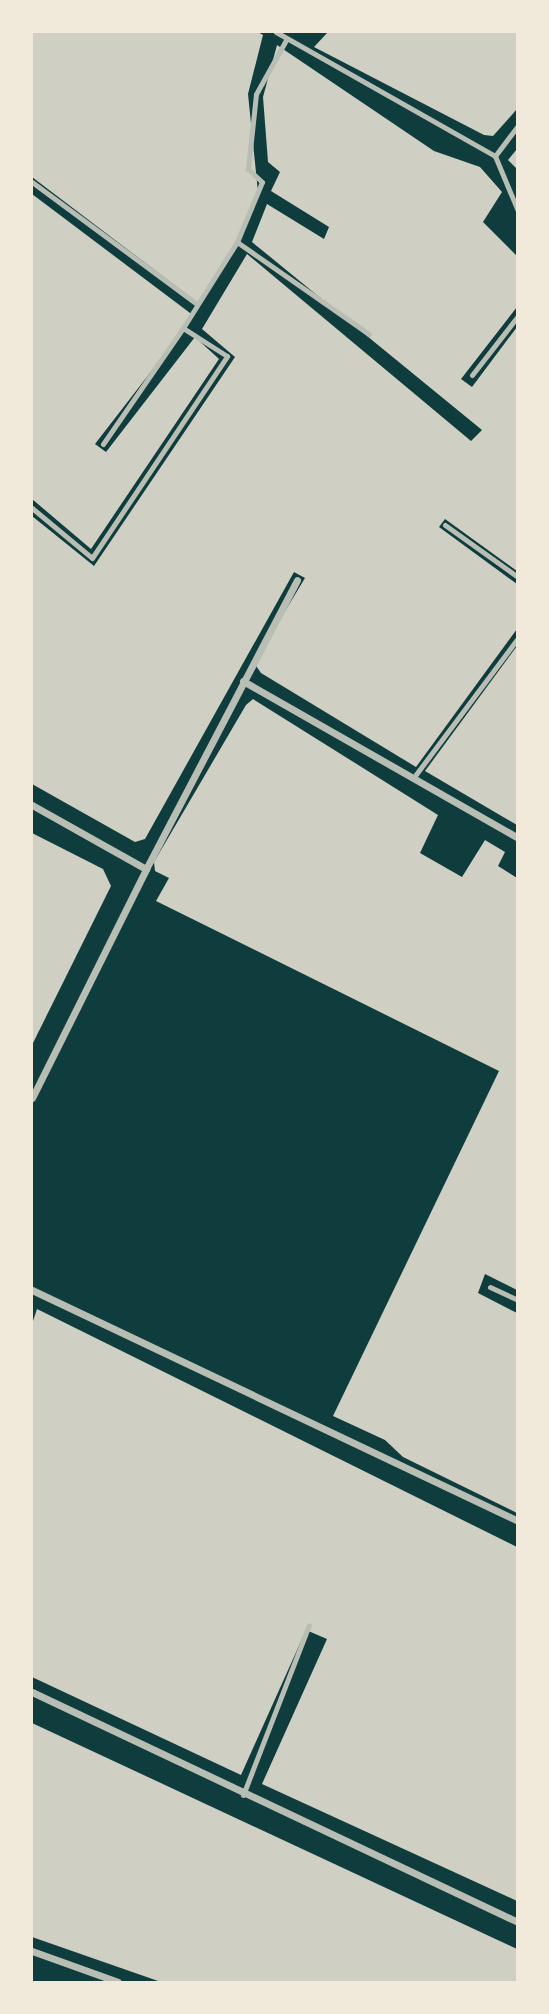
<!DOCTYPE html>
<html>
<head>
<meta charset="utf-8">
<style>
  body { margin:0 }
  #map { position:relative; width:549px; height:2014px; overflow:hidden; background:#0f3d3e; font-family:"Asap Condensed",sans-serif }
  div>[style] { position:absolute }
  .building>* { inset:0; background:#cfcfc3 }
  .service>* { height:5px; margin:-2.5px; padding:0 2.5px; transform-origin:2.5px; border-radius:2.5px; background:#b8beb3 }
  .minor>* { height:7px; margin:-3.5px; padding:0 3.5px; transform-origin:3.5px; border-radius:3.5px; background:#b8beb3 }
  span { translate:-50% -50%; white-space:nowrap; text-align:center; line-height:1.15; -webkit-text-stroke:5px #f1e9da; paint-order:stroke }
  .frame { position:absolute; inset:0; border:33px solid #f1e9da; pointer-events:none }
</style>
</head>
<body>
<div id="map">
  <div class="building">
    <div style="clip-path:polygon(32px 32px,258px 32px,263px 35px,248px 94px,258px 192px,234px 252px,198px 303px,32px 177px)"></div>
    <div style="clip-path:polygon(328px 32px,517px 32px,517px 109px,493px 136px,484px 135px,314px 47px)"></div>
    <div style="clip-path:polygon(277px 45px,434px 151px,480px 167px,502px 192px,483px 222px,517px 256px,517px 307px,461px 379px,472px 387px,517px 327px,517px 571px,445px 519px,439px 527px,517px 584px,517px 629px,416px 767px,261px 673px,254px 663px,305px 578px,294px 572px,145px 839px,135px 842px,32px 784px,32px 516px,94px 566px,235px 357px,202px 329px,247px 254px,471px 441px,482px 430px,252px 242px,267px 204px,324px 239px,329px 227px,271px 191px,280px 172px,268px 162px,263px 97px)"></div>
    <div style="clip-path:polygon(517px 149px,517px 169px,508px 160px)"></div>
    <div style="clip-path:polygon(32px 194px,194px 316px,95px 444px,106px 452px,195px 337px,219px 359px,91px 549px,32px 499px)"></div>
    <div style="clip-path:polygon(517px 646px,517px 825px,425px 771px)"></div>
    <div style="clip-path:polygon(253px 699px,438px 815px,420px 853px,462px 877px,485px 840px,505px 852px,498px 866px,517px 878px,517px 1290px,485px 1274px,478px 1293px,517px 1313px,517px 1513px,403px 1457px,385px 1440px,333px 1416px,499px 1071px,156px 901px,169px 878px,155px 871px,154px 862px,246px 705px)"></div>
    <div style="clip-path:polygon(32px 833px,103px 869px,111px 886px,32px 1045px)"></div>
    <div style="clip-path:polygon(37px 1309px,517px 1547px,517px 1901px,262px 1784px,327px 1639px,306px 1630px,241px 1775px,32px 1677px,32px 1324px)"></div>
    <div style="clip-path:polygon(32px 1723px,517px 1949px,517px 1982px,161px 1982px,32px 1937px)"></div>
  </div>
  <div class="service">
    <div style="left:276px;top:32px;width:252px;rotate:29.5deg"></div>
    <div style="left:495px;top:156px;width:60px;rotate:67.3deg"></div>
    <div style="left:495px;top:156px;width:38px;rotate:-53deg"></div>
    <div style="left:32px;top:182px;width:205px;rotate:36.5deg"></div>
    <div style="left:237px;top:242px;width:161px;rotate:34.9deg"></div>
    <div style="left:472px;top:375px;width:75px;rotate:-52.1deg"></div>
    <div style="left:103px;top:444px;width:141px;rotate:-55.4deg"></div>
    <div style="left:32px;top:508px;width:78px;rotate:39.8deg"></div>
    <div style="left:92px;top:558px;width:243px;rotate:-56.2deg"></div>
    <div style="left:227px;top:356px;width:52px;rotate:-147.5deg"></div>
    <div style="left:183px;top:328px;width:102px;rotate:-57.9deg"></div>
    <div style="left:237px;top:242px;width:65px;rotate:-67.4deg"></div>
    <div style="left:262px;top:182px;width:19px;rotate:-137deg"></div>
    <div style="left:248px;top:169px;width:75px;rotate:-83.9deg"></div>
    <div style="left:256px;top:94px;width:62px;rotate:-60.9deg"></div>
    <div style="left:445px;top:525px;width:90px;rotate:35.5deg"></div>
    <div style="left:414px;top:777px;width:174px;rotate:-53.2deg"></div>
    <div style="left:490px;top:1287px;width:31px;rotate:25deg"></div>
    <div style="left:243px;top:1795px;width:182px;rotate:-68.8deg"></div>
  </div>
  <div class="minor">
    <div style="left:243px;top:681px;width:317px;rotate:29.7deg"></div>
    <div style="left:32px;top:805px;width:131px;rotate:29.3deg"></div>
    <div style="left:32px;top:1098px;width:256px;rotate:-63.5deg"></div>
    <div style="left:146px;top:869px;width:326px;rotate:-62.4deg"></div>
    <div style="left:32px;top:1290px;width:538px;rotate:25.42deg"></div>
    <div style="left:32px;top:1692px;width:538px;rotate:25.33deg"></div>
    <div style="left:32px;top:1951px;width:91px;rotate:19.8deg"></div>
  </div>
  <div class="frame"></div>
</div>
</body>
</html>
